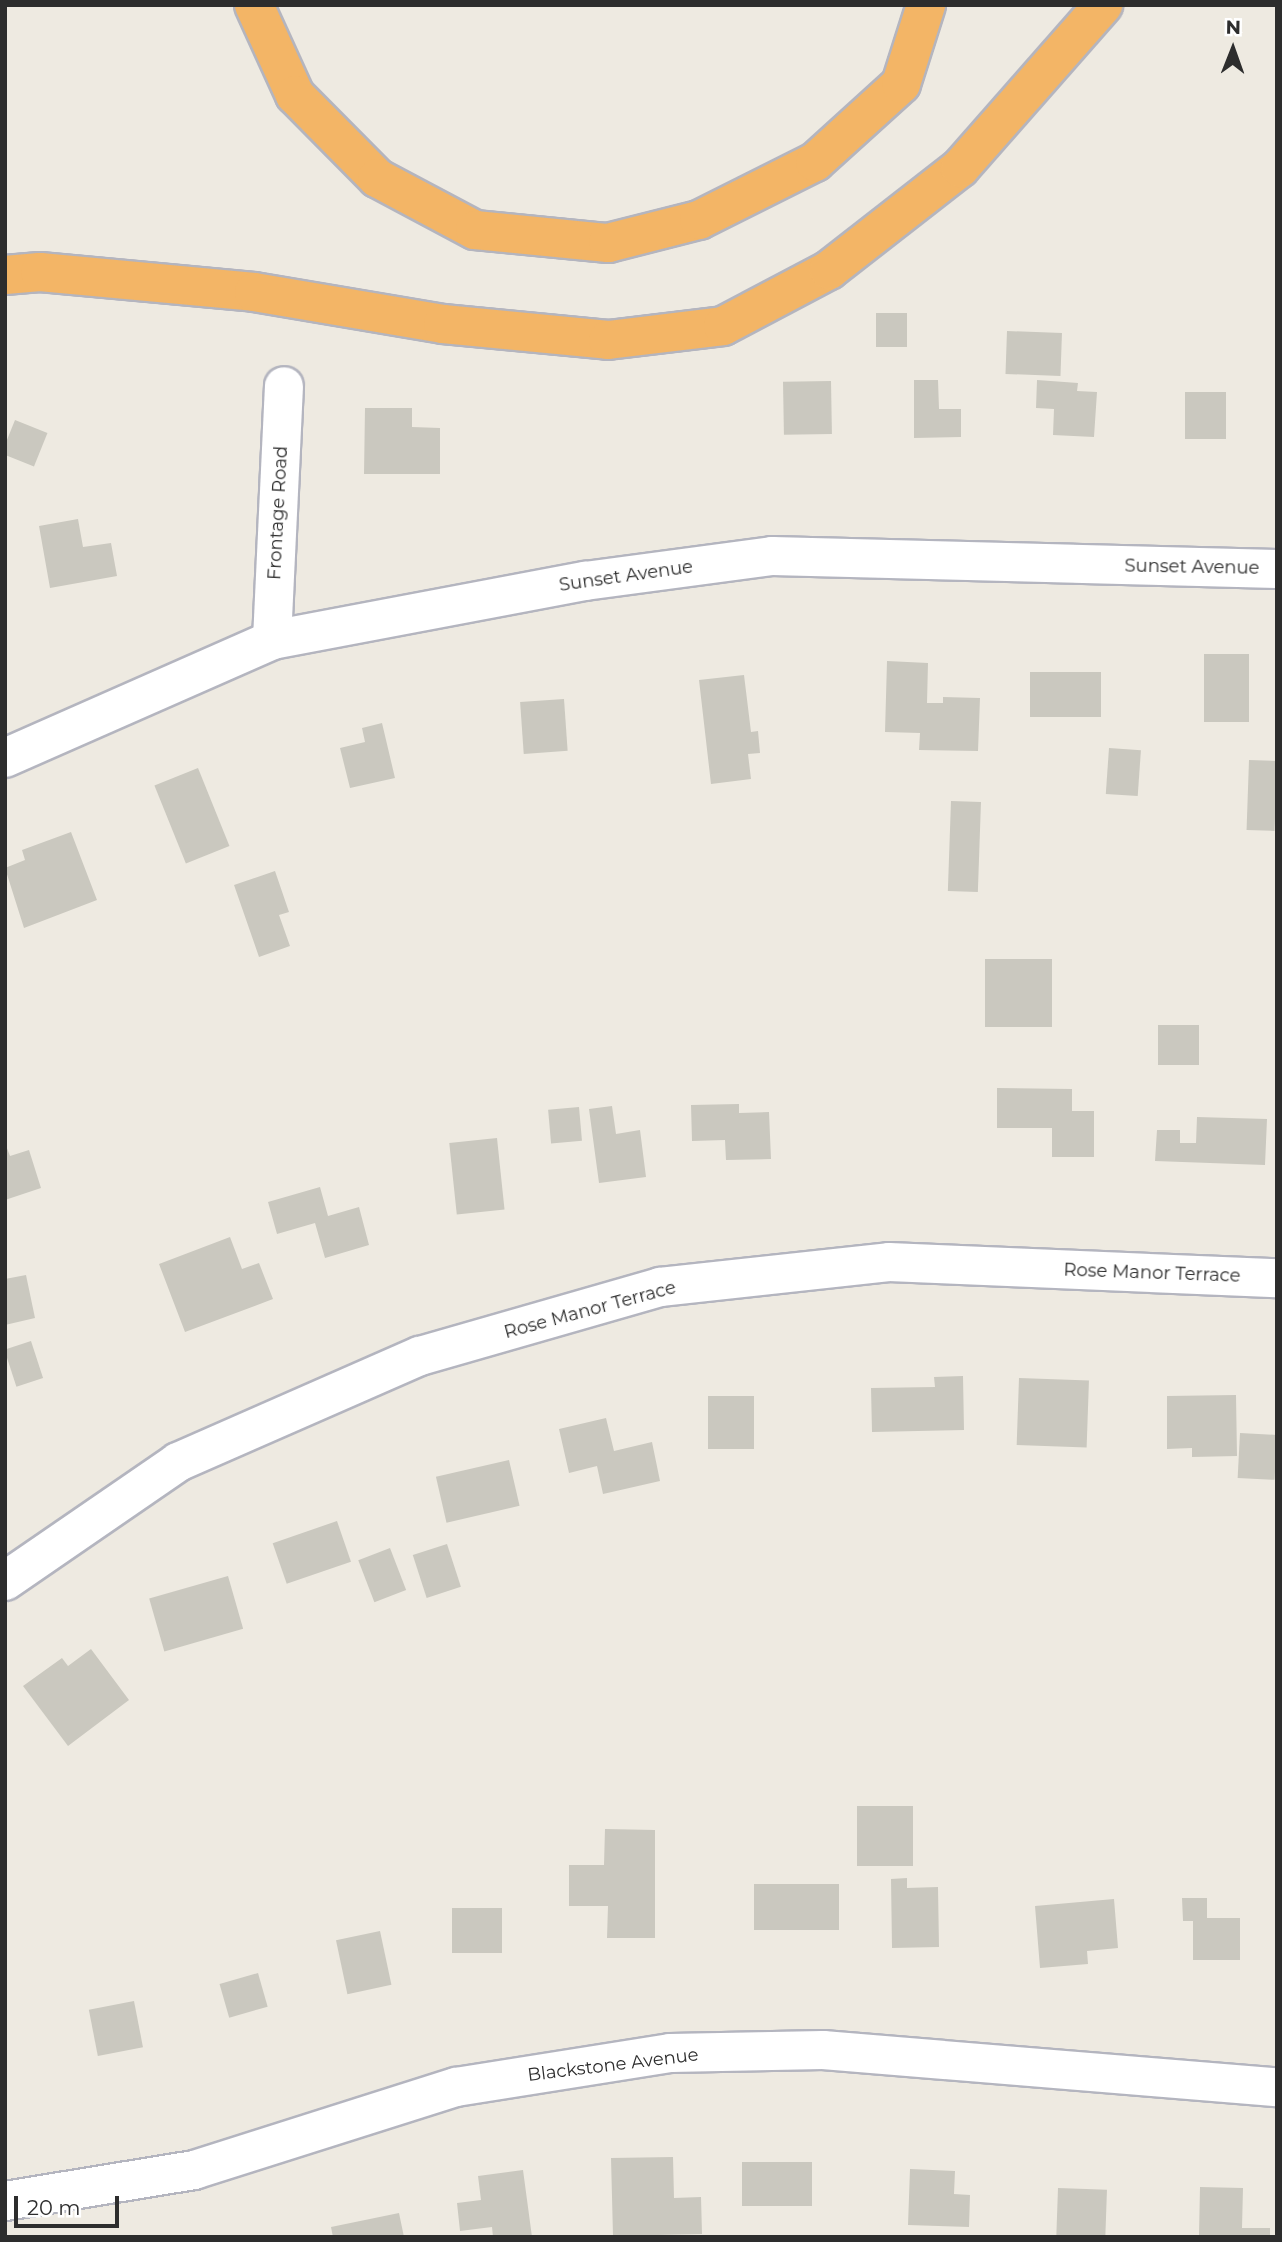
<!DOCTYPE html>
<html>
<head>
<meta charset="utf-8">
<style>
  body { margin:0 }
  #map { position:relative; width:1282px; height:2242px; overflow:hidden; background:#eeeae1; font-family:Montserrat,sans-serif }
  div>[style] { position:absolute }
  .building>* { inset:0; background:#cac8bf; transform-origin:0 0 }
  .roads { filter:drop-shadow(2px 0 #b4b5bf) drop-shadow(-2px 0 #b4b5bf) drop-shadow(0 2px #b4b5bf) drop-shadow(0 -2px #b4b5bf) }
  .street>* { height:38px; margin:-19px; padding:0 19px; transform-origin:19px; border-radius:19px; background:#fff }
  .highway>* { height:38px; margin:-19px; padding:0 19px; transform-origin:19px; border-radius:19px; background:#f3b566 }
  span { translate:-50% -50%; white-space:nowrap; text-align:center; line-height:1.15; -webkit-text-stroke:7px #fff; paint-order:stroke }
  .street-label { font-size:18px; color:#2d2d2d }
  .frame { position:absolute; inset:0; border:7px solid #2d2d2d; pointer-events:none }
  .north { position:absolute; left:1198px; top:14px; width:70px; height:70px; -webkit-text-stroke:5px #fff; paint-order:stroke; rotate:1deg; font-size:19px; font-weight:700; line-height:28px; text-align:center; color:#2d2d2d }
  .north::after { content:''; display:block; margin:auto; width:24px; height:32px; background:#2d2d2d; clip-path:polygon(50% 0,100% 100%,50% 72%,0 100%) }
  .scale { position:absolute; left:14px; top:2196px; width:105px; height:32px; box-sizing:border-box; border:4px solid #2d2d2d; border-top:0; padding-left:9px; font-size:21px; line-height:24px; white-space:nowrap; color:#2d2d2d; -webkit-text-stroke:5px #fff; paint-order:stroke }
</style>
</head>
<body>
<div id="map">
  <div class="building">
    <div style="left:876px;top:313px;width:31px;height:34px"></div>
    <div style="left:1007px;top:331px;width:55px;height:43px;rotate:2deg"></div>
    <div style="clip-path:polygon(914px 380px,938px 380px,939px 409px,961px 409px,961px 437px,914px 438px)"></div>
    <div style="clip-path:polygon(1037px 380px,1078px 383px,1077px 391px,1097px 392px,1094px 437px,1053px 435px,1054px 409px,1036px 408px)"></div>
    <div style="left:831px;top:381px;width:53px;height:48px;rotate:89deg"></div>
    <div style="left:1226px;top:392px;width:47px;height:41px;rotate:90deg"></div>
    <div style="clip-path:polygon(365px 408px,412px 408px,412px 427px,440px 428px,440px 474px,364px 474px)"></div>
    <div style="left:15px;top:420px;width:35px;height:36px;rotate:22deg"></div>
    <div style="clip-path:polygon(78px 519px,83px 547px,111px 543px,117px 576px,50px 588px,39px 526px)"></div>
    <div style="left:1204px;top:654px;width:45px;height:68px"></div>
    <div style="clip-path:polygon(887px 661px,928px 663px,927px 703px,943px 703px,943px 697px,980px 698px,978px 751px,919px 750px,920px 733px,885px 732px)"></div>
    <div style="left:1030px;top:672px;width:71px;height:45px"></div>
    <div style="clip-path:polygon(744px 675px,751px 732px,758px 731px,760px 753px,748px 754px,751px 779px,711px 784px,699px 680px)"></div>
    <div style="left:564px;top:699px;width:52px;height:44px;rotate:86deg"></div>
    <div style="clip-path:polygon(382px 723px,395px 778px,350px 788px,340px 748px,365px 742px,362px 728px)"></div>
    <div style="left:1109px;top:748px;width:32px;height:46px;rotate:4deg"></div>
    <div style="left:1249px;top:760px;width:28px;height:70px;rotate:2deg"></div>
    <div style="left:198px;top:768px;width:84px;height:47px;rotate:68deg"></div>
    <div style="left:951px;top:801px;width:30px;height:90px;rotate:2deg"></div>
    <div style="clip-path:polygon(71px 832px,97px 900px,24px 928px,5px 868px,25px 860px,22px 850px)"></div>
    <div style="clip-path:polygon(275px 871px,289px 912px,279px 915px,290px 946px,259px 957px,234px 885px)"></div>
    <div style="left:985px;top:959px;width:67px;height:68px"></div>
    <div style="left:1158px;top:1025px;width:41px;height:40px"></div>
    <div style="clip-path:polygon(997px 1088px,1072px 1089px,1072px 1111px,1094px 1111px,1094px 1157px,1052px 1157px,1052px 1128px,997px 1128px)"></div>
    <div style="clip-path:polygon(739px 1104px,739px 1113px,769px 1112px,771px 1159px,726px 1160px,725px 1140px,692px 1141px,691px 1105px)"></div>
    <div style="clip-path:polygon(612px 1106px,616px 1134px,640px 1130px,646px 1177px,599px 1183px,589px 1109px)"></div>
    <div style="left:579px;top:1107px;width:34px;height:31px;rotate:85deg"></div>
    <div style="clip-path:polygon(1197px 1117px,1267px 1119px,1265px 1165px,1155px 1161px,1157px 1130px,1180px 1130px,1180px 1143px,1196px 1143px)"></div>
    <div style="left:497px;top:1138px;width:72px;height:48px;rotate:84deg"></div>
    <div style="clip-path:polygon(5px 1143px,10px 1156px,29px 1150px,41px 1188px,5px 1200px)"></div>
    <div style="clip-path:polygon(320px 1187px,328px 1216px,359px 1207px,369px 1245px,325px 1258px,315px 1223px,277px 1234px,268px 1202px)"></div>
    <div style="clip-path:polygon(230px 1237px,242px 1269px,259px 1263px,273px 1299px,185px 1332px,159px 1264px)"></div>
    <div style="clip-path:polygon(26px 1275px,35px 1318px,5px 1325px,5px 1279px)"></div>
    <div style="left:31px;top:1341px;width:39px;height:28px;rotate:72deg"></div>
    <div style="clip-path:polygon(963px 1376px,964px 1430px,872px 1432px,871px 1388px,935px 1387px,934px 1377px)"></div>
    <div style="left:1019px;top:1378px;width:70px;height:67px;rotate:2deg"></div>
    <div style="clip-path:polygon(1236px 1395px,1237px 1456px,1192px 1457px,1192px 1448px,1167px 1449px,1167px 1396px)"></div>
    <div style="left:708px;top:1396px;width:46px;height:53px"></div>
    <div style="clip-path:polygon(606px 1418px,614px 1451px,652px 1442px,660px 1481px,603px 1494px,597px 1466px,569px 1473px,559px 1429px)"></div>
    <div style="left:1240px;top:1433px;width:37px;height:45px;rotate:3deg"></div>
    <div style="left:509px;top:1460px;width:47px;height:75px;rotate:77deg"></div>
    <div style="left:337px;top:1521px;width:43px;height:68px;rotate:71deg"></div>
    <div style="left:447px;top:1544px;width:45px;height:36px;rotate:72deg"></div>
    <div style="left:390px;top:1548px;width:45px;height:34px;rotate:69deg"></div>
    <div style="left:228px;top:1576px;width:55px;height:82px;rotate:74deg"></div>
    <div style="clip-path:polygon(91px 1649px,129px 1700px,68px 1746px,23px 1686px,62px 1658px,68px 1666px)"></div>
    <div style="left:857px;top:1806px;width:56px;height:60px"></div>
    <div style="clip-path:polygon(605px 1829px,655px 1830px,655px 1938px,607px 1938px,608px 1906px,569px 1906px,569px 1865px,604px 1865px)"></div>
    <div style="clip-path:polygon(907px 1878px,907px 1888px,938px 1887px,939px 1947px,892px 1948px,891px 1879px)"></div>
    <div style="left:754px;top:1884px;width:85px;height:46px"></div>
    <div style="clip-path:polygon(1182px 1898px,1207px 1898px,1207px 1918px,1240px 1918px,1240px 1960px,1193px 1960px,1193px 1921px,1183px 1921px)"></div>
    <div style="clip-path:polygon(1114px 1899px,1118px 1948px,1087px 1951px,1088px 1964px,1040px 1968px,1035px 1906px)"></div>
    <div style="left:502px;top:1908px;width:45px;height:50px;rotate:90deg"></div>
    <div style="left:380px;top:1931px;width:55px;height:45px;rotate:78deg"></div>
    <div style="left:258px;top:1973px;width:35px;height:40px;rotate:74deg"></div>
    <div style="left:134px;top:2001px;width:47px;height:46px;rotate:79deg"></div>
    <div style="clip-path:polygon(673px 2157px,674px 2198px,701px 2197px,702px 2234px,613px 2236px,611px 2158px)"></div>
    <div style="left:812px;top:2162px;width:44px;height:70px;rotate:90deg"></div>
    <div style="clip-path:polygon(910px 2169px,955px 2171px,954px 2194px,970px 2195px,969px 2227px,908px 2225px)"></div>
    <div style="clip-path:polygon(523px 2170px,532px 2237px,493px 2237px,492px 2227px,460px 2231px,457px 2203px,481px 2200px,478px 2176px)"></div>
    <div style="clip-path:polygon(1200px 2187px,1243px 2188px,1242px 2228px,1270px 2228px,1270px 2237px,1199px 2235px)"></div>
    <div style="left:1058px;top:2188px;width:49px;height:49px;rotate:2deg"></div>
    <div style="clip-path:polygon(399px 2213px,404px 2237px,333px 2237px,331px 2227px)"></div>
  </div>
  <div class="roads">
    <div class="street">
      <div style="left:272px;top:640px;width:254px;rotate:-87.3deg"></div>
      <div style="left:5px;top:758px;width:292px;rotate:-23.8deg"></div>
      <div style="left:272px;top:640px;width:319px;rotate:-10.7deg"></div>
      <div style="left:585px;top:581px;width:189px;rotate:-7.6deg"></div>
      <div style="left:772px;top:556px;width:505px;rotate:1.47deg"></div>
      <div style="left:5px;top:1581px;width:210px;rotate:-34.5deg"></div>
      <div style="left:178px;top:1462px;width:264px;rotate:-23.7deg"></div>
      <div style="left:420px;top:1356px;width:250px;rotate:-16deg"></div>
      <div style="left:660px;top:1287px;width:230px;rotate:-6.2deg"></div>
      <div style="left:889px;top:1262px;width:388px;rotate:2.4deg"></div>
      <div style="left:5px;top:2201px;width:192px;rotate:-9.3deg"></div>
      <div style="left:194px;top:2170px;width:275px;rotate:-17.6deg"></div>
      <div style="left:456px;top:2087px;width:217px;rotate:-9deg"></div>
      <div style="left:670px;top:2053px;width:153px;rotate:-1.1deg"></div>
      <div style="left:823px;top:2050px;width:456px;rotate:4.7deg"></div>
    </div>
    <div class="highway">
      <div style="left:254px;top:5px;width:99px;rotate:65.5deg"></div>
      <div style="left:295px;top:95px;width:117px;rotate:45.3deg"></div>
      <div style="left:377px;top:178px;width:111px;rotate:28deg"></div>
      <div style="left:475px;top:230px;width:134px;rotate:5.6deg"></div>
      <div style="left:608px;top:243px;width:94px;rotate:-14.2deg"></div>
      <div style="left:699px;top:220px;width:130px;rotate:-26.6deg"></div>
      <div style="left:815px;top:162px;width:116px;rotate:-42.2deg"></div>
      <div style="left:901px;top:84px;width:83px;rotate:-72.4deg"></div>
      <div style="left:5px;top:275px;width:35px;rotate:-5deg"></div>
      <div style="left:40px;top:272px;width:215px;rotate:5.3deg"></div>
      <div style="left:254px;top:292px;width:192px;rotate:9.6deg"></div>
      <div style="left:443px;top:324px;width:166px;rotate:5.5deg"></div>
      <div style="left:608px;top:340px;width:116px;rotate:-6.9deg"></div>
      <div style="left:723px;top:326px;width:120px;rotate:-27.8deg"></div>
      <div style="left:829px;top:270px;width:166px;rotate:-37.9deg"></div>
      <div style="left:960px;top:168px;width:217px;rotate:-48.7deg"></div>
    </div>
  </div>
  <div class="street-label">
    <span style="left:278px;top:513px;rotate:-87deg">Frontage Road</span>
    <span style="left:1192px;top:567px;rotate:1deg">Sunset Avenue</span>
    <span style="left:626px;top:576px;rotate:-8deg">Sunset Avenue</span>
    <span style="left:1152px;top:1273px;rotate:2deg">Rose Manor Terrace</span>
    <span style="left:590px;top:1310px;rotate:-15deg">Rose Manor Terrace</span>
    <span style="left:613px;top:2065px;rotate:-7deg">Blackstone Avenue</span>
  </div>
  <div class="frame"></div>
  <div class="north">N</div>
  <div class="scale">20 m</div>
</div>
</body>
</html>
